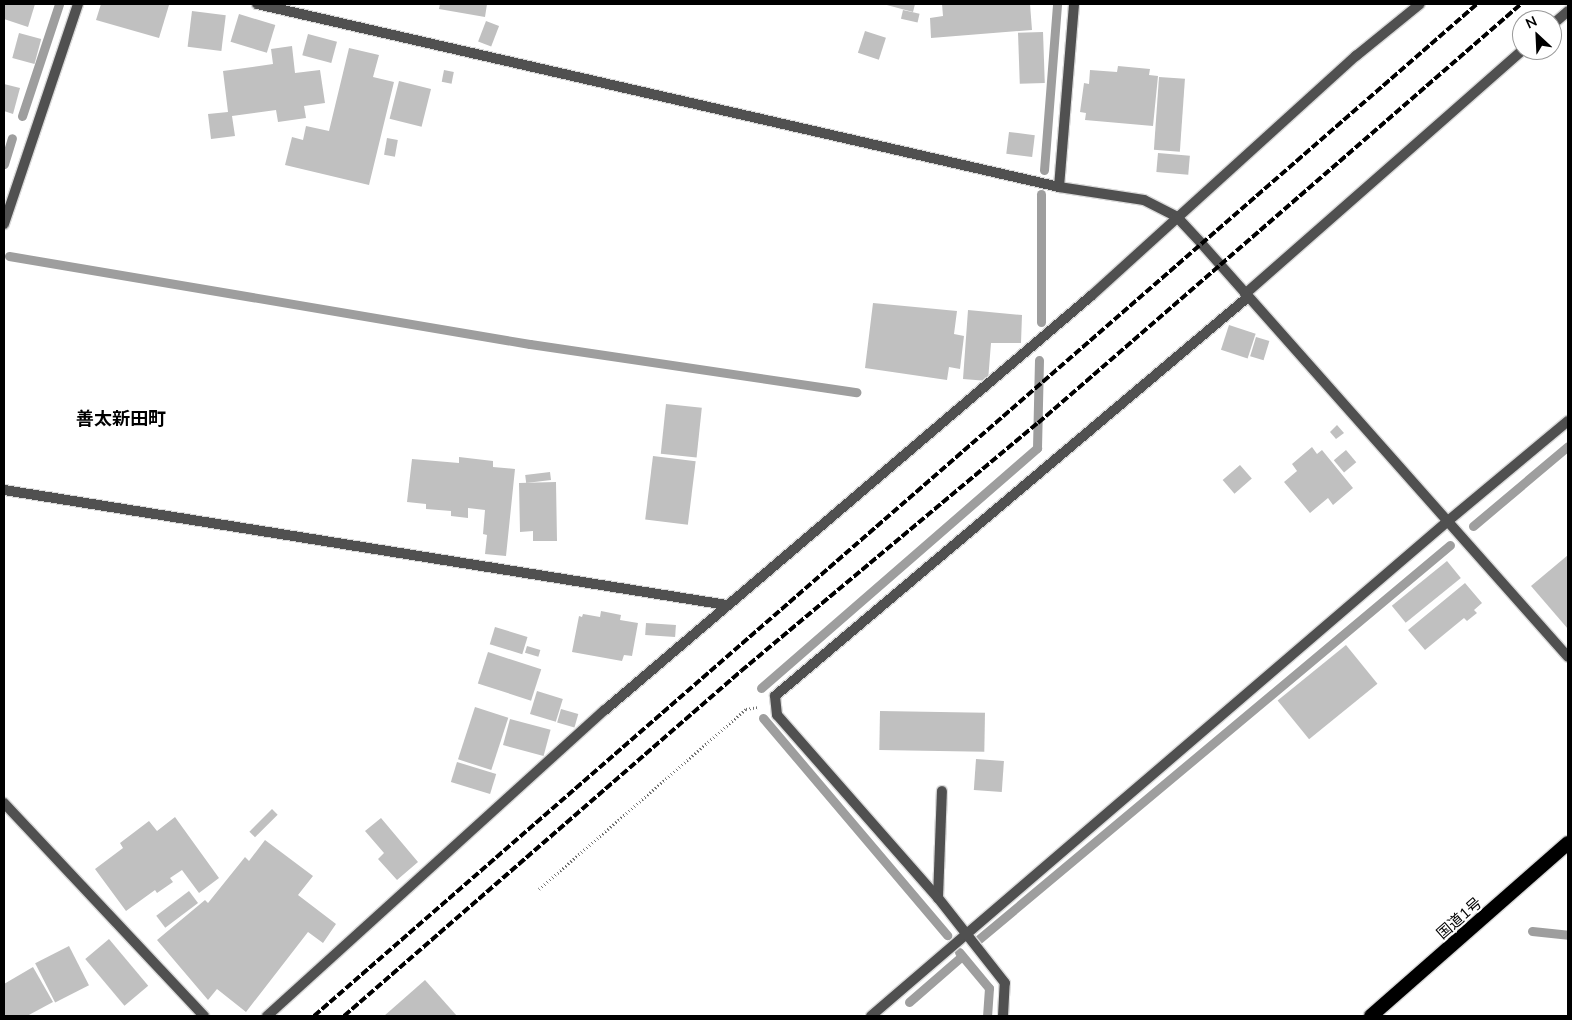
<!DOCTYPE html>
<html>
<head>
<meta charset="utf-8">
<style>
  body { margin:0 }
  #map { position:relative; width:1572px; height:1020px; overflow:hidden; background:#fff; font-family:Mulish,"Noto Sans JP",sans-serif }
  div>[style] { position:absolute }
  .stream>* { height:9px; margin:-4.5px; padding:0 4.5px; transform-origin:4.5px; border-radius:4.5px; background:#9e9e9e }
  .building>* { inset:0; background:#c0c0c0; transform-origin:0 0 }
  .path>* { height:3px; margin-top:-1.5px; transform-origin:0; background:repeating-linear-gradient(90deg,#727272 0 1px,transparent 0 3.5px) }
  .roads { filter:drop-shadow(1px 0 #dbdbdb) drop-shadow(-1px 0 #dbdbdb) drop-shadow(0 1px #dbdbdb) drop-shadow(0 -1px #dbdbdb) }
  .service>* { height:10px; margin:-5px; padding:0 5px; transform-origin:5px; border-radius:5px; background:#505050 }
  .minor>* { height:10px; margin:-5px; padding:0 5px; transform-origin:5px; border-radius:5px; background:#505050 }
  .trunk>* { height:14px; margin:-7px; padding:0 7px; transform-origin:7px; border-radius:7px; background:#000 }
  .rail>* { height:4px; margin-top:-2px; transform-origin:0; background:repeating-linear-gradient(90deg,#000 0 8px,transparent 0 10.5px) }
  span { translate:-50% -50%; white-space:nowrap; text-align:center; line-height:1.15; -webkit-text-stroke:4px #fff; paint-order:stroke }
  .street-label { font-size:15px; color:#000 }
  .quarter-label { font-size:18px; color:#000; font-weight:700 }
  .frame { position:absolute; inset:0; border:5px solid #000; pointer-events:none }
  .north { position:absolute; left:1512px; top:10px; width:50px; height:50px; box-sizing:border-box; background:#fff; border:1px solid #999; border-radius:50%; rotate:335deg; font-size:14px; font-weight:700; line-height:20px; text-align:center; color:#000 }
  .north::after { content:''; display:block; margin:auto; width:18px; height:22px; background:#000; clip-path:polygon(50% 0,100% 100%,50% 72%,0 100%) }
</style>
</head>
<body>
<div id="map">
  <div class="stream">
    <div style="left:22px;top:116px;width:118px;rotate:-71.7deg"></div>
    <div style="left:4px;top:164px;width:27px;rotate:-73deg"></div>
    <div style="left:1044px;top:170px;width:167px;rotate:-85.5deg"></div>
    <div style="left:1041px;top:194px;width:128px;rotate:90deg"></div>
    <div style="left:9px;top:256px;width:528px;rotate:9.59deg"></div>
    <div style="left:530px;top:344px;width:330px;rotate:8.4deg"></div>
    <div style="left:1473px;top:526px;width:124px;rotate:-40.1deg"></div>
    <div style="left:761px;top:688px;width:366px;rotate:-41deg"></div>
    <div style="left:1037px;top:448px;width:88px;rotate:-88.7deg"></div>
    <div style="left:763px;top:718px;width:285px;rotate:49.7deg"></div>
    <div style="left:1532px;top:931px;width:36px;rotate:6deg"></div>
    <div style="left:979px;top:939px;width:614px;rotate:-39.91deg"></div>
    <div style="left:959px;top:952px;width:47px;rotate:50.2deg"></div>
    <div style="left:989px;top:988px;width:28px;rotate:94deg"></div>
    <div style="left:909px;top:1002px;width:70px;rotate:-41deg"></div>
  </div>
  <div class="building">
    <div style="clip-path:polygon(4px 4px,35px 4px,28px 27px,4px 19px)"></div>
    <div style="clip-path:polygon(101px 4px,165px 4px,169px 5px,159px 38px,96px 20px)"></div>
    <div style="clip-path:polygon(440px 4px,487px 4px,485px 17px,439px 9px)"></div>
    <div style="clip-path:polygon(883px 4px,915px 4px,913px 12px)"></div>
    <div style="clip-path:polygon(942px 4px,1030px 4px,1032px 30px,931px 38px,930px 18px,943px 16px)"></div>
    <div style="left:903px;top:10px;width:17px;height:9px;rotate:13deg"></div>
    <div style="left:192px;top:11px;width:34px;height:36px;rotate:7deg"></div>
    <div style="left:239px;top:14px;width:38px;height:29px;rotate:17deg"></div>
    <div style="left:486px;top:21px;width:14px;height:22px;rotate:21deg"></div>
    <div style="left:865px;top:31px;width:22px;height:23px;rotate:18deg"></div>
    <div style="left:1043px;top:32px;width:51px;height:25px;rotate:88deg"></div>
    <div style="left:19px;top:33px;width:23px;height:26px;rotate:15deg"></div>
    <div style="left:308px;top:34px;width:30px;height:22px;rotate:15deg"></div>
    <div style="clip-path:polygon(292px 46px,295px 73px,320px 70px,325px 103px,304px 106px,306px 118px,278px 122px,276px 110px,232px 116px,235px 136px,211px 139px,208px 114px,228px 112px,223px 71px,273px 64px,271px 49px)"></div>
    <div style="clip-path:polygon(349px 48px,379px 55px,373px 77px,394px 82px,369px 185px,285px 165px,292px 137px,303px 140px,306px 126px,329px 131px)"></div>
    <div style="clip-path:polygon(1118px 66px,1150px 69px,1149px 75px,1158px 76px,1153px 126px,1085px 120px,1086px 113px,1080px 112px,1084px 83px,1089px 84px,1090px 70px,1117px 72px)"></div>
    <div style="left:444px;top:70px;width:10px;height:12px;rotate:11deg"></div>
    <div style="left:1159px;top:77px;width:26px;height:73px;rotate:4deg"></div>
    <div style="left:399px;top:81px;width:33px;height:39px;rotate:14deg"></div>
    <div style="clip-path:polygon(4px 84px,20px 88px,13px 114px,4px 111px)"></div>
    <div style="left:1009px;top:132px;width:26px;height:22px;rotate:7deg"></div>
    <div style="left:387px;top:138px;width:11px;height:17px;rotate:10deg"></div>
    <div style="left:1158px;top:153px;width:32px;height:19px;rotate:5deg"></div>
    <div style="clip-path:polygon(873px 303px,957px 311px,954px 334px,964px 336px,960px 369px,949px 367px,947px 380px,865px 368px)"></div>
    <div style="clip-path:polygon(968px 310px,1022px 315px,1021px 343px,991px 343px,988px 381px,963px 379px)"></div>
    <div style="left:1229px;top:325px;width:28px;height:26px;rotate:18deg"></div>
    <div style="left:1256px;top:337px;width:14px;height:20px;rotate:17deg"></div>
    <div style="left:666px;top:404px;width:36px;height:50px;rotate:6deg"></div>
    <div style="clip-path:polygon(1337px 425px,1344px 433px,1336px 439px,1330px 432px)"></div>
    <div style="clip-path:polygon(1312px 447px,1317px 454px,1322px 450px,1353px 488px,1333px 505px,1328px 498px,1310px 513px,1284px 482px,1297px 471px,1292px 464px)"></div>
    <div style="left:1346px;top:450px;width:16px;height:16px;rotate:50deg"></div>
    <div style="left:653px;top:456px;width:43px;height:64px;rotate:7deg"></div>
    <div style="clip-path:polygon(459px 457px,493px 461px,493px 467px,515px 469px,506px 556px,485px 554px,487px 535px,483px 534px,485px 510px,468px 508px,468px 518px,451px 516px,451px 511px,426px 509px,426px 504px,407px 502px,412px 459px,459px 463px)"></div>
    <div style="left:1240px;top:465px;width:18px;height:23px;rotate:49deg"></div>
    <div style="left:550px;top:472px;width:8px;height:25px;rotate:83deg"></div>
    <div style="clip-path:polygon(556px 482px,557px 541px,533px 541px,533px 531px,520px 532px,519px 483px)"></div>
    <div style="clip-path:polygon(1568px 555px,1568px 629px,1531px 586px)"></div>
    <div style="left:1447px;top:561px;width:22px;height:71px;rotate:51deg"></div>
    <div style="clip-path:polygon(1465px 583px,1482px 603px,1474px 610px,1477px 613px,1467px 621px,1464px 618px,1425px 650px,1408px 630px)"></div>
    <div style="clip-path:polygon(601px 611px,621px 615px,620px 620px,638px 623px,632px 656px,624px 655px,622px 661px,572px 652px,579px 616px,582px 617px,583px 614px,600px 617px)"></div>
    <div style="left:646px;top:623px;width:30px;height:12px;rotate:4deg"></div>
    <div style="left:495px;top:627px;width:34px;height:18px;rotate:17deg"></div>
    <div style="left:1346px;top:645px;width:50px;height:88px;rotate:51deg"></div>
    <div style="left:527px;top:646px;width:14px;height:7px;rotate:17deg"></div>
    <div style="left:488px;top:652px;width:56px;height:33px;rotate:18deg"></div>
    <div style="left:537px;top:691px;width:27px;height:24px;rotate:17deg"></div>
    <div style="left:475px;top:707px;width:35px;height:55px;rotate:18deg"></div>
    <div style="left:561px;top:709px;width:18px;height:14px;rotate:16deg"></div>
    <div style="left:880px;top:711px;width:105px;height:39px;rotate:1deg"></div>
    <div style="left:510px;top:719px;width:42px;height:27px;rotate:15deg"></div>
    <div style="left:976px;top:759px;width:28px;height:31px;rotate:4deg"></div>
    <div style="left:457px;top:762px;width:41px;height:21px;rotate:17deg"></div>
    <div style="left:272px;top:809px;width:8px;height:32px;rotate:45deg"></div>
    <div style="clip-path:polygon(175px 817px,219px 878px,199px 893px,182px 870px,170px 878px,173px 882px,157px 893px,155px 890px,126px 911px,95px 869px,123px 848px,120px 843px,149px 821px,157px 831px)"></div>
    <div style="clip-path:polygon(381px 818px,418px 862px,397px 880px,378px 859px,384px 853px,365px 831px)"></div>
    <div style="clip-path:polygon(265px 840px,313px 876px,298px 895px,336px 924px,323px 943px,308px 932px,246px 1012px,217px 989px,208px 1000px,157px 940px,205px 900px,208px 903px,245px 857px,249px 861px)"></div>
    <div style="left:189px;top:891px;width:15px;height:41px;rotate:53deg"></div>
    <div style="left:109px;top:939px;width:61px;height:31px;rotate:50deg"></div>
    <div style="left:69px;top:946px;width:44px;height:38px;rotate:63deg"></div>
    <div style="clip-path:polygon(33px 967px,53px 1002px,27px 1016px,6px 1016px,4px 1013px,4px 984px)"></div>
    <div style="clip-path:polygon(425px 980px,457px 1016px,384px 1016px)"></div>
  </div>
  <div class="path">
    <div style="left:539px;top:889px;width:274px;rotate:-41deg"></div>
    <div style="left:746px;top:709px;width:12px;rotate:-9deg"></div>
  </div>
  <div class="roads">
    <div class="service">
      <div style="left:938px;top:898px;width:107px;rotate:-87.9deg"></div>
    </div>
    <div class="minor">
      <div style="left:257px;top:4px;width:823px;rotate:12.85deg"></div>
      <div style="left:1059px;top:187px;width:86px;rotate:8.7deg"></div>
      <div style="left:1144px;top:200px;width:37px;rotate:27deg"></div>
      <div style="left:1177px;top:217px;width:35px;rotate:47deg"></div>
      <div style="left:1201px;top:243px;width:553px;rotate:48.44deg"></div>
      <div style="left:1552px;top:25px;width:21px;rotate:-41deg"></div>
      <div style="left:1059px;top:187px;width:184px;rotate:-85.3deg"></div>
      <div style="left:4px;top:224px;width:232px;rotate:-71.4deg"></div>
      <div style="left:1245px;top:294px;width:370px;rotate:-41.3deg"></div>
      <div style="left:4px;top:490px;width:732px;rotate:9.04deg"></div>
      <div style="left:4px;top:803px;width:292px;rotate:46.8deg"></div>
      <div style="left:267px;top:1016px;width:456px;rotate:-42.2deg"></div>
      <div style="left:605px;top:710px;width:638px;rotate:-40.43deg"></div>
      <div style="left:1091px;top:296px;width:358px;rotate:-42.2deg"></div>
      <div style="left:1356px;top:56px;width:82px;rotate:-39.1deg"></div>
      <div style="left:871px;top:1016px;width:760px;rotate:-40.63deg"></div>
      <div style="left:1448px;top:521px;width:156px;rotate:-39.8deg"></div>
      <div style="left:1003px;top:1016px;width:33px;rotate:-87deg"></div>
      <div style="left:1005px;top:983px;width:108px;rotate:-128.2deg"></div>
      <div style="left:938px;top:898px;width:244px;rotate:-131.3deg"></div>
      <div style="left:777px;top:715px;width:19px;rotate:-96deg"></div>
      <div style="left:775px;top:696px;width:619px;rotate:-40.15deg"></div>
    </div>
    <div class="trunk">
      <div style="left:1371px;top:1016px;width:262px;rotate:-41.3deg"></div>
    </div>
  </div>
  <div class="rail">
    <div style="left:314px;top:1016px;width:1542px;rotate:-41.03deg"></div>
    <div style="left:344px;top:1016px;width:526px;rotate:-40.99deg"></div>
    <div style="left:741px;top:671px;width:387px;rotate:-39.9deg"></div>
    <div style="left:1038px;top:423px;width:639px;rotate:-40.94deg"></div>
  </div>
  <div class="street-label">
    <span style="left:1459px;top:918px;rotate:-41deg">国道1号</span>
  </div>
  <div class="quarter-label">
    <span style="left:121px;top:419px">善太新田町</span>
  </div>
  <div class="frame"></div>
  <div class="north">N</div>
</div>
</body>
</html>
